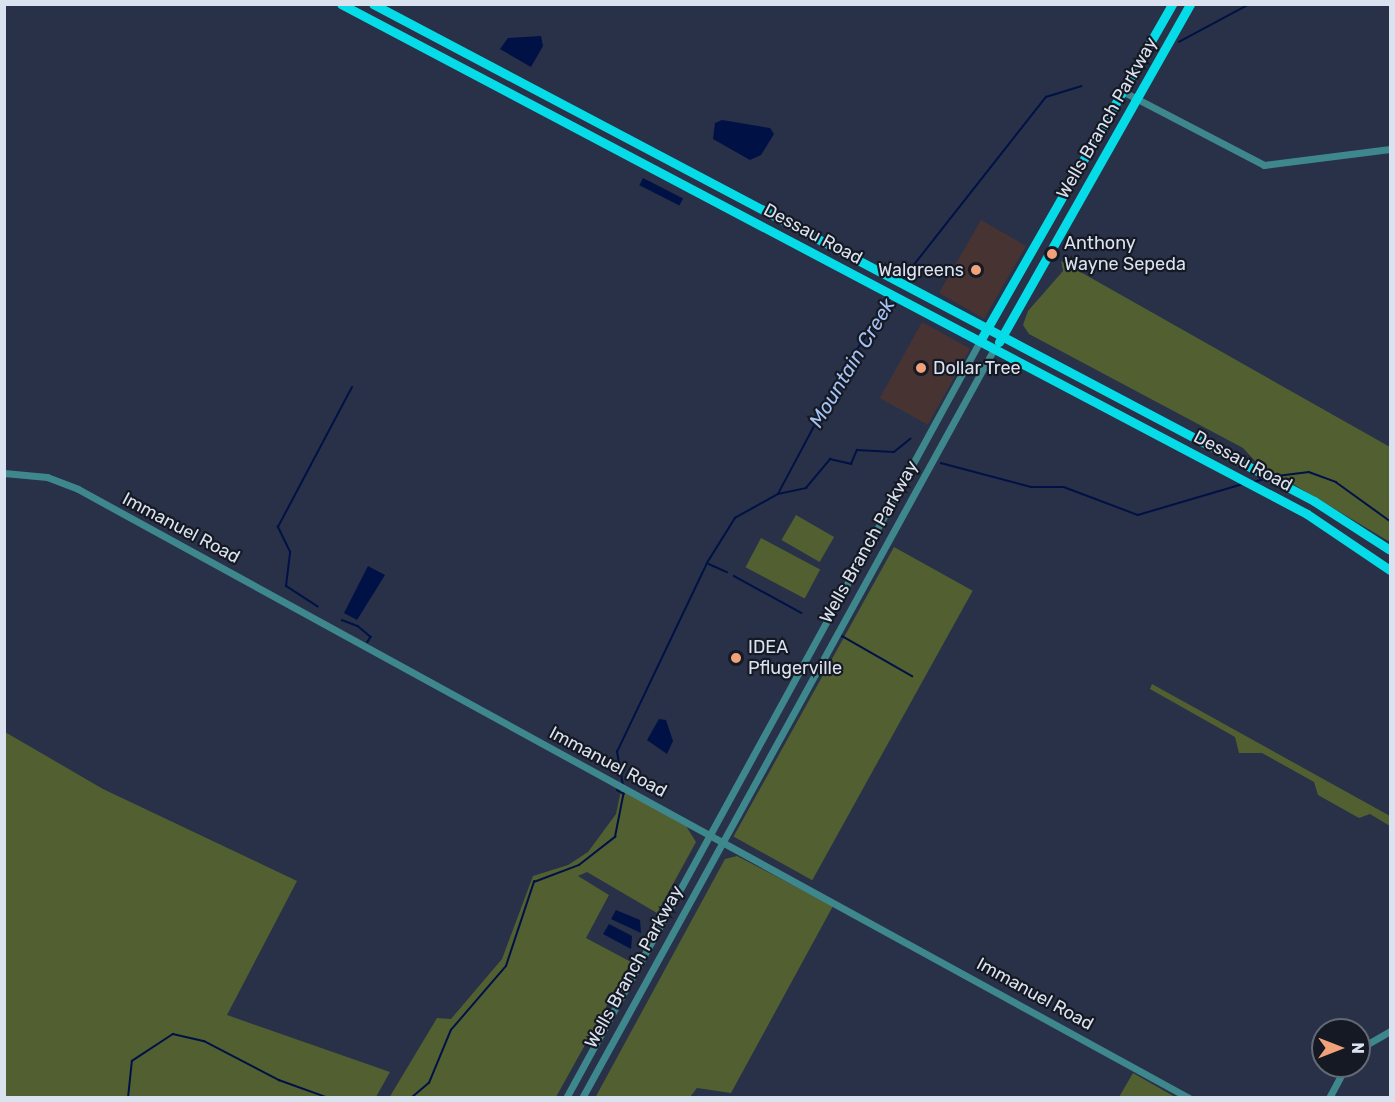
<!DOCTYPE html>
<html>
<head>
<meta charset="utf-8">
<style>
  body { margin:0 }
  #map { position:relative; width:1395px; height:1102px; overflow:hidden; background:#283147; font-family:Rubik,sans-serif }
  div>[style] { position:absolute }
  .commercial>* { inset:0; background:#483333; transform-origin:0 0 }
  .green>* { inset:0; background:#525f31; transform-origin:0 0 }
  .water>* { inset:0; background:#001146; transform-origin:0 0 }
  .stream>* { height:1.5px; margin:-0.75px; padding:0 0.75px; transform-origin:0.75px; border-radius:0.75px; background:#001146 }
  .minor>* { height:7px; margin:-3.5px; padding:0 3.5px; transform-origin:3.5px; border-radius:3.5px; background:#3e878d }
  .major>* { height:9px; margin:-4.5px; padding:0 4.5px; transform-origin:4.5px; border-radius:4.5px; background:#06dbe8 }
  .dots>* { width:16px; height:16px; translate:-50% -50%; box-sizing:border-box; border:3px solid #151923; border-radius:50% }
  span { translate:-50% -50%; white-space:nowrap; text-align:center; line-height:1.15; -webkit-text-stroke:4.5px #151923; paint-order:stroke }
  .street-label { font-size:18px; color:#dbe2ef }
  .poi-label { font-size:18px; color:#dbe2ef }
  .left { translate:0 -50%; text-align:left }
  .right { translate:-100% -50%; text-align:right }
  .water-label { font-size:20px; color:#a4c2f4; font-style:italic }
  .frame { position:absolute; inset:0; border:6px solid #dbe2ef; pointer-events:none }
  .north { position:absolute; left:1311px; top:1018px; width:60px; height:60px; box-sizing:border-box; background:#151923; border:2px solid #646975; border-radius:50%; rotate:90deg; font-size:16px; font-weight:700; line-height:24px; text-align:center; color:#dbe2ef }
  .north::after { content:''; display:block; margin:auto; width:21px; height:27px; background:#f1a27b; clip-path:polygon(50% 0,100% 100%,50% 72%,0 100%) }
</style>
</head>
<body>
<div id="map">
  <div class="commercial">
    <div style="left:981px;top:220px;width:52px;height:84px;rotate:30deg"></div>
    <div style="left:922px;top:322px;width:55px;height:87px;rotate:29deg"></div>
  </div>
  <div class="green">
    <div style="clip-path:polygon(1061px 261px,1390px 447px,1390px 542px,1256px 462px,1243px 448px,1029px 334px,1023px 325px,1028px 311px,1063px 271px)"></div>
    <div style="left:796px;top:515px;width:44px;height:29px;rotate:30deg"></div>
    <div style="left:761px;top:538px;width:67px;height:33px;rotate:28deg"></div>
    <div style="left:894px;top:547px;width:90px;height:331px;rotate:29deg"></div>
    <div style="clip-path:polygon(1152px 684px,1390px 816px,1390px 826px,1370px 814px,1359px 818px,1318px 795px,1314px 782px,1262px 753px,1239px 753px,1235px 737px,1150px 689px)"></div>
    <div style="clip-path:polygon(5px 732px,103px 789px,297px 881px,227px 1015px,390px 1072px,376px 1097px,5px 1097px)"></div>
    <div style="clip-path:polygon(621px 790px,686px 826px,696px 842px,657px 913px,587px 872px,578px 876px,609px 895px,586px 938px,631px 962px,556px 1097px,389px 1098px,437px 1018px,451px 1019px,502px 959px,533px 876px,568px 865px,588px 852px,616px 814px)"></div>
    <div style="clip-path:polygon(737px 856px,833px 906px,731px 1093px,697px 1088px,690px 1097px,595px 1098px,725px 859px)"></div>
    <div style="clip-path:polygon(1133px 1073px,1175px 1097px,1119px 1097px)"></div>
  </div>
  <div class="water">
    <div style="clip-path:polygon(541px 36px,543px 46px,531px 67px,500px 49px,508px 38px)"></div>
    <div style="clip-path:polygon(722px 120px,770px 128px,774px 134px,761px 155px,750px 160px,713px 139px,715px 123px)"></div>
    <div style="left:643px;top:178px;width:45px;height:8px;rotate:27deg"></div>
    <div style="clip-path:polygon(368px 566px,385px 575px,357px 620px,344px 613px)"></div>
    <div style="clip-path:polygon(659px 719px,666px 720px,673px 741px,667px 754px,647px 740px)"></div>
    <div style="clip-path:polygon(616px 910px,640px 920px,641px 933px,611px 919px)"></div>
    <div style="clip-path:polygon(609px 924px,632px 936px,631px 949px,603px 934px)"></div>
  </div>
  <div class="stream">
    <div style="left:1179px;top:42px;width:81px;rotate:-28.2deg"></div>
    <div style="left:902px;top:280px;width:233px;rotate:-51.8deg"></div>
    <div style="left:1046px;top:97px;width:37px;rotate:-17deg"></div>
    <div style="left:941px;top:463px;width:93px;rotate:14.9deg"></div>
    <div style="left:1031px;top:487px;width:33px"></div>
    <div style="left:1064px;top:487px;width:79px;rotate:20.7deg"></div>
    <div style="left:1138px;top:515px;width:109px;rotate:-16.4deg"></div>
    <div style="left:1277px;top:476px;width:32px;rotate:-7deg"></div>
    <div style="left:1309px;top:472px;width:29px;rotate:20deg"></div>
    <div style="left:1336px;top:482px;width:67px;rotate:35.8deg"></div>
    <div style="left:1254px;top:482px;width:10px;rotate:-17deg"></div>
    <div style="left:778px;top:494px;width:143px;rotate:-62deg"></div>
    <div style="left:845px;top:368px;width:82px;rotate:-56.9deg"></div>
    <div style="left:709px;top:564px;width:20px;rotate:24deg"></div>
    <div style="left:734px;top:576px;width:77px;rotate:28.6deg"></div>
    <div style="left:318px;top:607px;width:38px;rotate:-147deg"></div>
    <div style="left:286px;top:586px;width:34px;rotate:-83deg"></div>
    <div style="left:290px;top:552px;width:28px;rotate:-116deg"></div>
    <div style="left:278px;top:527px;width:158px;rotate:-62.1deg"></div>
    <div style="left:342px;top:620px;width:17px;rotate:21deg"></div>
    <div style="left:358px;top:626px;width:17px;rotate:40deg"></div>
    <div style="left:371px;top:637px;width:6px;rotate:121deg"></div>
    <div style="left:842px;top:636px;width:81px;rotate:29.7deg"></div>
    <div style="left:623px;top:786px;width:35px;rotate:-100deg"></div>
    <div style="left:617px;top:752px;width:209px;rotate:-64.5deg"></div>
    <div style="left:707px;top:563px;width:53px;rotate:-58.1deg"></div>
    <div style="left:735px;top:518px;width:49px;rotate:-29.2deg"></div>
    <div style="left:778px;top:494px;width:29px;rotate:-12deg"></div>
    <div style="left:806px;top:488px;width:38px;rotate:-50deg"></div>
    <div style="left:830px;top:459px;width:22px;rotate:13deg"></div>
    <div style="left:851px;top:464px;width:15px;rotate:-67deg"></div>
    <div style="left:857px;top:450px;width:37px;rotate:3deg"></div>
    <div style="left:894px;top:452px;width:21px;rotate:-39deg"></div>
    <div style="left:617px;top:790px;width:8px;rotate:30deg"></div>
    <div style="left:128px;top:1098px;width:37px;rotate:-84deg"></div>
    <div style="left:132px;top:1061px;width:49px;rotate:-33.4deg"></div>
    <div style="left:173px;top:1034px;width:32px;rotate:13deg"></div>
    <div style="left:204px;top:1041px;width:85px;rotate:27.5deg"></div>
    <div style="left:279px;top:1080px;width:53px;rotate:19.8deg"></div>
    <div style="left:411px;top:1098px;width:23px;rotate:-40deg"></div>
    <div style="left:429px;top:1083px;width:57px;rotate:-67.5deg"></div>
    <div style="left:451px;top:1030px;width:84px;rotate:-49.3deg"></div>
    <div style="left:506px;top:966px;width:89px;rotate:-71.6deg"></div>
    <div style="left:534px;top:882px;width:48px;rotate:-20.7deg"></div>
    <div style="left:579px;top:865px;width:46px;rotate:-37.9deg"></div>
    <div style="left:615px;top:837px;width:47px;rotate:-78.9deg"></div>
  </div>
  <div class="minor">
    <div style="left:1122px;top:91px;width:160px;rotate:27.5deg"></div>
    <div style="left:1264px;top:165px;width:127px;rotate:-7.2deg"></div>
    <div style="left:4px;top:473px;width:43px;rotate:5.3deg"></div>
    <div style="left:47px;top:477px;width:33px;rotate:21deg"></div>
    <div style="left:78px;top:489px;width:1267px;rotate:28.73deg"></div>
    <div style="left:1359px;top:1049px;width:36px;rotate:-30deg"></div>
    <div style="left:566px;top:1098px;width:863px;rotate:-61.33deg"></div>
    <div style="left:582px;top:1098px;width:855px;rotate:-61.19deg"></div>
    <div style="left:1329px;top:1098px;width:36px;rotate:-62deg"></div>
  </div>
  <div class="major">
    <div style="left:341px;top:4px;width:1092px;rotate:27.83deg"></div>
    <div style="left:1307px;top:514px;width:100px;rotate:34deg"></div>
    <div style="left:373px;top:4px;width:1064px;rotate:27.84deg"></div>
    <div style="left:1314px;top:501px;width:90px;rotate:32.8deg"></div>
    <div style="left:980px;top:341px;width:388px;rotate:-60.3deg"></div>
    <div style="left:999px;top:342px;width:388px;rotate:-60.5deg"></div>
  </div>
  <div class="dots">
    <div style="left:1052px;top:254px;background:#f1a27b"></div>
    <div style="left:976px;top:270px;background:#f1a27b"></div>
    <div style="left:921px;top:368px;background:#f1a27b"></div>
    <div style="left:736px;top:658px;background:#f1a27b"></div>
  </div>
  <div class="street-label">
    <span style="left:1107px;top:118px;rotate:-60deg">Wells Branch Parkway</span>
    <span style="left:813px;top:234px;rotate:28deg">Dessau Road</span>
    <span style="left:1243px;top:461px;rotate:28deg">Dessau Road</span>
    <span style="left:181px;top:528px;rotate:28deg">Immanuel Road</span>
    <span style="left:869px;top:542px;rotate:-61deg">Wells Branch Parkway</span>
    <span style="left:608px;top:762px;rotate:28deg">Immanuel Road</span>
    <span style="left:634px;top:967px;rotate:-61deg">Wells Branch Parkway</span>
    <span style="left:1035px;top:994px;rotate:29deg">Immanuel Road</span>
  </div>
  <div class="poi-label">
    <span class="left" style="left:1064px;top:254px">Anthony<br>Wayne Sepeda</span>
    <span class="right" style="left:964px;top:270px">Walgreens</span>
    <span class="left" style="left:933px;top:368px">Dollar Tree</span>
    <span class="left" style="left:748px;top:658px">IDEA<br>Pflugerville</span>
  </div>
  <div class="water-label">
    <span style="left:852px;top:363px;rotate:-59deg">Mountain Creek</span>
  </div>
  <div class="frame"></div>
  <div class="north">N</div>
</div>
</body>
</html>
